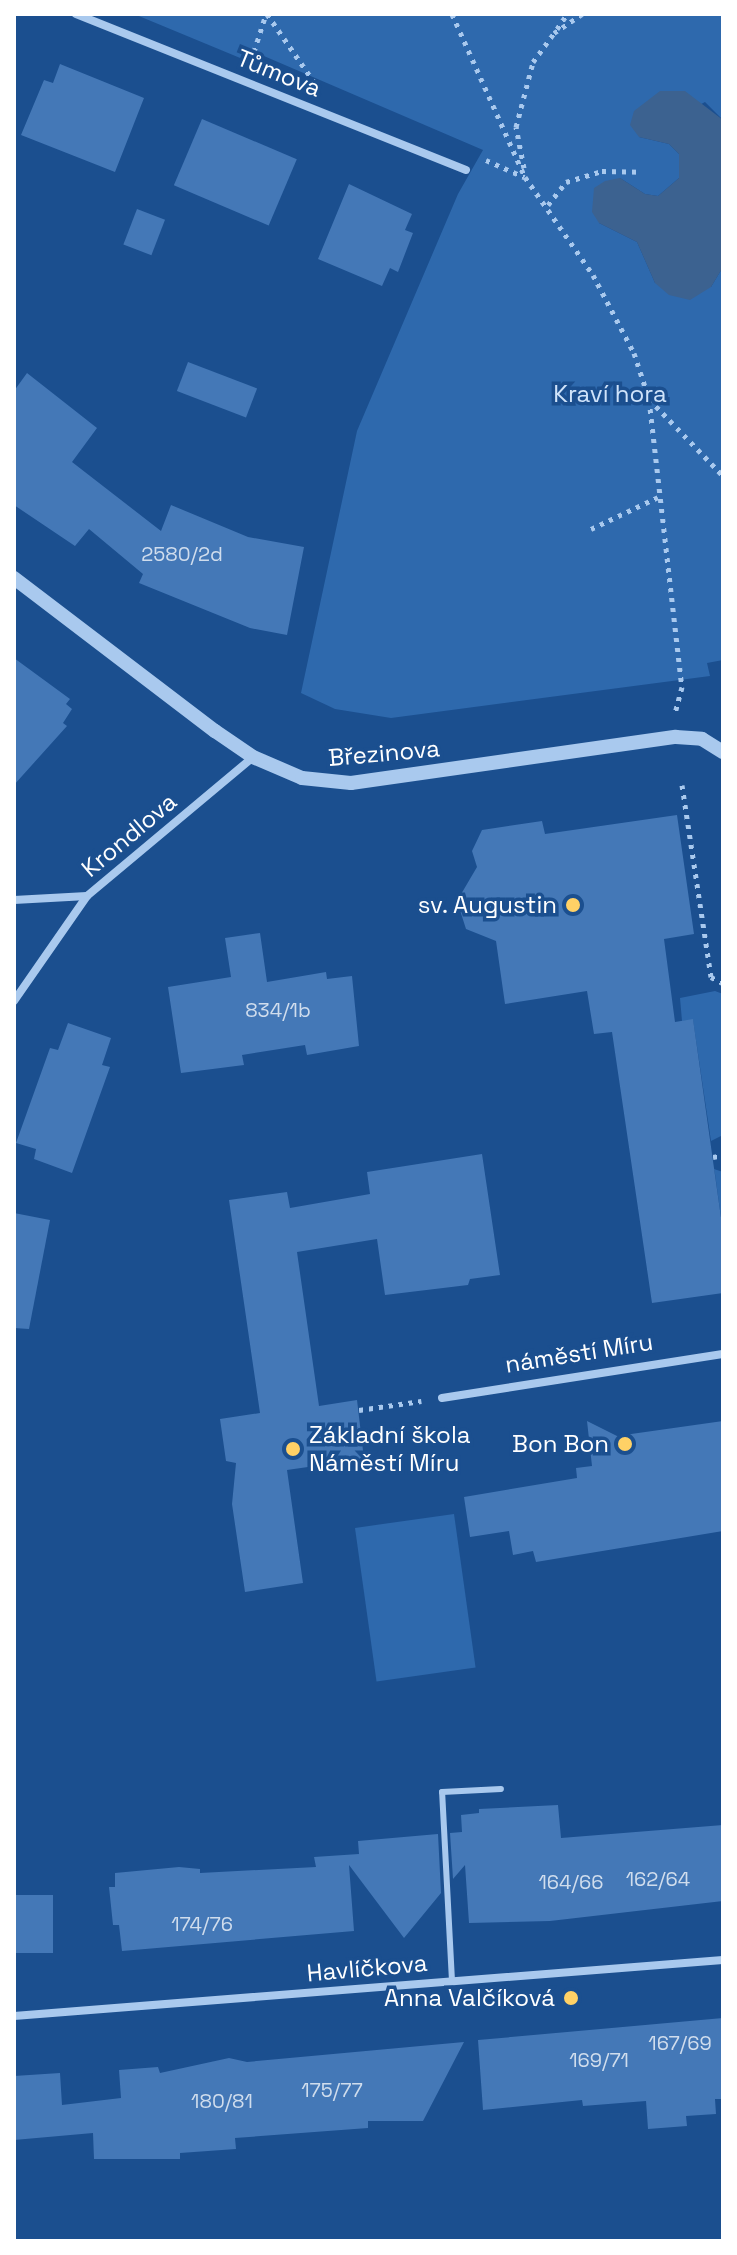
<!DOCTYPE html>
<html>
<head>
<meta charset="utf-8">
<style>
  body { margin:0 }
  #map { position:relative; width:737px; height:2255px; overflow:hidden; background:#1b4f8f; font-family:"Space Grotesk",sans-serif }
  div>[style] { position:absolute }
  .green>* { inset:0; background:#2e69ad; transform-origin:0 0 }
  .water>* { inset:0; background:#3c6290 }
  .building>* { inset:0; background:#4478b7; transform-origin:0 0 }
  .path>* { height:5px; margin-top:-2.5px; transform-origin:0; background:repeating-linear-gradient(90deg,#a9c9ee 0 4px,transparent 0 10px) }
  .service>* { height:6px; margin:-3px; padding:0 3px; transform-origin:3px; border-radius:3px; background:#a9c9ee }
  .minor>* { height:8px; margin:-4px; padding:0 4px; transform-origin:4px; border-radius:4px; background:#a9c9ee }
  .tertiary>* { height:14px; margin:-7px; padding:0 7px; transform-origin:7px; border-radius:7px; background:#a9c9ee }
  .dots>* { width:22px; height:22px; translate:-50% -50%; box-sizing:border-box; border:4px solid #1b4f8f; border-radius:50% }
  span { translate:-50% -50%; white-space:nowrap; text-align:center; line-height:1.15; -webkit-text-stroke:7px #1b4f8f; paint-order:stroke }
  .number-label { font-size:20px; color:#d0dded }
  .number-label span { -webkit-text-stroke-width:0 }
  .street-label { font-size:24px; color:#fff }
  .park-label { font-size:24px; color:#cfe3fa }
  .poi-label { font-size:24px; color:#fff }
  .right { translate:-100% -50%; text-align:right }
  .left { translate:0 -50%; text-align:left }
  .frame { position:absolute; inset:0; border:16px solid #fff; pointer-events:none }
</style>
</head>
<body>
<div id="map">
  <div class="green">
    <div style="clip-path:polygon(134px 14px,723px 14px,723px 120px,705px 102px,639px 137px,669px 144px,679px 154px,679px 178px,658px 196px,645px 194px,620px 178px,599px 223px,637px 242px,655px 283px,711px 287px,723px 267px,723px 660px,707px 663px,710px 676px,391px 718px,335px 709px,301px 693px,357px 431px,458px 194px,483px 150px,250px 50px,245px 60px)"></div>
    <div style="clip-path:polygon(715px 991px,723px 994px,723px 1135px,711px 1141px,693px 1020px,682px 1021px,680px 998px)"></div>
    <div style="clip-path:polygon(714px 1169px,723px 1172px,723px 1232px,715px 1174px)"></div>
    <div style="left:454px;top:1514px;width:155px;height:100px;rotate:82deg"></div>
  </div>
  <div class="water">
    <div style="clip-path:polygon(660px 91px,685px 91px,723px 120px,723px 267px,711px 287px,690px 300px,669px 295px,655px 283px,637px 242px,599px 223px,592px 212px,594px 188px,605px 181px,620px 178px,645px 194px,658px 196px,679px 178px,679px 154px,669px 144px,639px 137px,630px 125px,634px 111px)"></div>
  </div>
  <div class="building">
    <div style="clip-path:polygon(60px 64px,144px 98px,115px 172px,21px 135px,44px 80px,53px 83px)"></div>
    <div style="left:202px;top:119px;width:103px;height:72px;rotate:23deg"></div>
    <div style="clip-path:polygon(349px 184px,412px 214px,405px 230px,413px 233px,398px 272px,390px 268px,382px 286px,318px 259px)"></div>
    <div style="left:137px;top:209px;width:30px;height:38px;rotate:21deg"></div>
    <div style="left:188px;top:362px;width:74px;height:31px;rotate:21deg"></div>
    <div style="clip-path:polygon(27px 373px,97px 428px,72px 462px,161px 531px,171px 505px,248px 537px,304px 547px,287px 635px,250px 628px,139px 583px,143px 574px,89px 529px,75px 546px,14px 505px,14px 391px)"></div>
    <div style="clip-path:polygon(14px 658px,70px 699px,66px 704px,72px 709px,63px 723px,67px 726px,14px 785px)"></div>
    <div style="clip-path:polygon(677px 815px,694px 934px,664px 939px,675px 1022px,693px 1019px,723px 1232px,723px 1293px,652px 1303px,612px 1032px,594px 1034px,587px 991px,505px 1004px,496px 941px,466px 929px,457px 901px,477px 867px,472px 851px,482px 830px,542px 821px,545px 834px)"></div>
    <div style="clip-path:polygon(260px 933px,267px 982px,326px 972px,327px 979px,352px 976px,359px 1046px,307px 1055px,305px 1045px,242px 1055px,244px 1065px,181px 1073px,168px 987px,231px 977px,225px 938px)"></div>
    <div style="clip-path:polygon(68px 1023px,111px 1038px,102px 1065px,110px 1067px,72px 1173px,34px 1159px,36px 1149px,16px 1143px,50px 1048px,58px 1050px)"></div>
    <div style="clip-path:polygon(482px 1154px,500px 1275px,470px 1279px,468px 1285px,385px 1295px,377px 1239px,297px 1252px,319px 1406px,357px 1400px,364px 1459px,287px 1470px,303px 1583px,245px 1592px,232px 1504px,236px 1463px,226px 1461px,220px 1419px,260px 1413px,229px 1200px,287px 1192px,290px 1208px,370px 1194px,367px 1172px)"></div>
    <div style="clip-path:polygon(14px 1213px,50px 1220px,29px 1329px,14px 1328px)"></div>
    <div style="clip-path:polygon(587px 1421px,617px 1436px,723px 1421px,723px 1531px,536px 1562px,533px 1551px,513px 1555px,509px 1531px,470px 1537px,464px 1497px,577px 1478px,576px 1468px,592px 1466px)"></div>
    <div style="clip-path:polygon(558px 1805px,561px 1838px,723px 1825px,723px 1901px,550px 1921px,469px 1923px,465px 1865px,453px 1879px,450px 1833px,462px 1832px,461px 1815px,479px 1813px,479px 1809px)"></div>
    <div style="clip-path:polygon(438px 1834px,441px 1893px,404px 1938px,349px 1865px,354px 1931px,122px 1951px,119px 1925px,113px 1925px,109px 1887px,115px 1887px,115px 1873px,179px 1867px,200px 1869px,200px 1873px,316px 1867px,314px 1857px,359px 1854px,358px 1841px)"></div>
    <div style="left:14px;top:1895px;width:39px;height:58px"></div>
    <div style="clip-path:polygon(723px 2018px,723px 2099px,715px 2099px,716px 2114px,686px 2116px,687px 2126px,648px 2129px,646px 2101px,583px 2106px,582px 2100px,483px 2110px,478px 2040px)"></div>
    <div style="clip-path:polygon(464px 2042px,423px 2121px,368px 2121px,368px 2128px,235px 2138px,236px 2149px,180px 2153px,180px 2159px,94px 2159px,93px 2133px,14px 2140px,14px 2076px,60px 2073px,62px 2105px,121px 2098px,119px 2070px,158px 2067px,160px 2073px,229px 2058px,247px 2062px)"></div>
  </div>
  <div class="path">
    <div style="left:267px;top:14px;width:83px;rotate:55.3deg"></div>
    <div style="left:452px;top:14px;width:179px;rotate:65.9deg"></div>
    <div style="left:525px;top:177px;width:119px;rotate:55.2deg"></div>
    <div style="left:593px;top:275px;width:88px;rotate:62.3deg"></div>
    <div style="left:634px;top:353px;width:48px;rotate:71.9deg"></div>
    <div style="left:649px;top:399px;width:290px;rotate:83.5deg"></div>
    <div style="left:682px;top:687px;width:27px;rotate:105deg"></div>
    <div style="left:557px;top:29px;width:18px;rotate:-56deg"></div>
    <div style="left:251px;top:61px;width:49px;rotate:-72.3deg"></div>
    <div style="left:486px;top:160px;width:42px;rotate:24.1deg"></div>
    <div style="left:524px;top:168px;width:42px;rotate:-101deg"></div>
    <div style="left:516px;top:127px;width:67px;rotate:-75.3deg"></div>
    <div style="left:533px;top:62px;width:36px;rotate:-54deg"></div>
    <div style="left:554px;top:33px;width:34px;rotate:-34deg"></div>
    <div style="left:548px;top:205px;width:29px;rotate:-52deg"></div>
    <div style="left:566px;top:182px;width:38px;rotate:-17deg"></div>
    <div style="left:602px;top:171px;width:39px;rotate:1deg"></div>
    <div style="left:649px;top:399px;width:107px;rotate:46.1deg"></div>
    <div style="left:591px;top:529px;width:74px;rotate:-25.5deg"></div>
    <div style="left:682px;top:785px;width:194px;rotate:81.4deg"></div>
    <div style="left:711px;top:977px;width:13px;rotate:27deg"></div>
    <div style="left:713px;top:1157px;width:10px;rotate:-11deg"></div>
    <div style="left:359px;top:1410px;width:63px;rotate:-8.3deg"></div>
  </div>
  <div class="service">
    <div style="left:452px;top:1981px;width:189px;rotate:-93deg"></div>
    <div style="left:442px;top:1792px;width:59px;rotate:-2.9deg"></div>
  </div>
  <div class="minor">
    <div style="left:76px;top:14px;width:420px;rotate:21.8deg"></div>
    <div style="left:14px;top:900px;width:73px;rotate:-3.1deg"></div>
    <div style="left:14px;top:1001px;width:128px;rotate:-55.2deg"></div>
    <div style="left:87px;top:896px;width:217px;rotate:-39.9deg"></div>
    <div style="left:442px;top:1398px;width:284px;rotate:-8.9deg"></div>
    <div style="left:14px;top:2016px;width:711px;rotate:-4.52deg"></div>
  </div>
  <div class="tertiary">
    <div style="left:14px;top:578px;width:253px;rotate:37.3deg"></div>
    <div style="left:215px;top:731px;width:46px;rotate:34.4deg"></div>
    <div style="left:253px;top:757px;width:53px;rotate:23.2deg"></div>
    <div style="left:302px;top:778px;width:49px;rotate:5.8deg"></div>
    <div style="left:351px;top:783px;width:328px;rotate:-8.1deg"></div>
    <div style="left:676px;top:737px;width:26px;rotate:4deg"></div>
    <div style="left:702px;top:739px;width:25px;rotate:32deg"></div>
  </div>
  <div class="dots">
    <div style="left:573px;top:905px;background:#ffd166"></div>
    <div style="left:625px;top:1444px;background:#ffd166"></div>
    <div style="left:293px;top:1449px;background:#ffd166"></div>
    <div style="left:571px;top:1998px;background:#ffd166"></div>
  </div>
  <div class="number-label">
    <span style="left:182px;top:554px">2580/2d</span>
    <span style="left:278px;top:1010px">834/1b</span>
    <span style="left:658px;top:1879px">162/64</span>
    <span style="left:571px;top:1882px">164/66</span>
    <span style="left:202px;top:1924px">174/76</span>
    <span style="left:680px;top:2043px">167/69</span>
    <span style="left:599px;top:2060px">169/71</span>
    <span style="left:332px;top:2090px">175/77</span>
    <span style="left:222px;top:2101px">180/81</span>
  </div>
  <div class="street-label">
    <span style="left:279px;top:73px;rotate:22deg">Tůmova</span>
    <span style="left:384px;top:753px;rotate:-5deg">Březinova</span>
    <span style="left:129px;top:835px;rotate:-40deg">Krondlova</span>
    <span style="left:579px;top:1353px;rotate:-9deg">náměstí Míru</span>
    <span style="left:367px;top:1968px;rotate:-5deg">Havlíčkova</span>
  </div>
  <div class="park-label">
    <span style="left:610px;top:394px">Kraví hora</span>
  </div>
  <div class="poi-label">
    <span class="right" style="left:557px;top:905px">sv. Augustin</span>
    <span class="left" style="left:309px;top:1449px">Základní škola<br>Náměstí Míru</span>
    <span class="right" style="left:609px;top:1444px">Bon Bon</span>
    <span class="right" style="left:555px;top:1998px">Anna Valčíková</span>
  </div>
  <div class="frame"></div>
</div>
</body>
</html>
